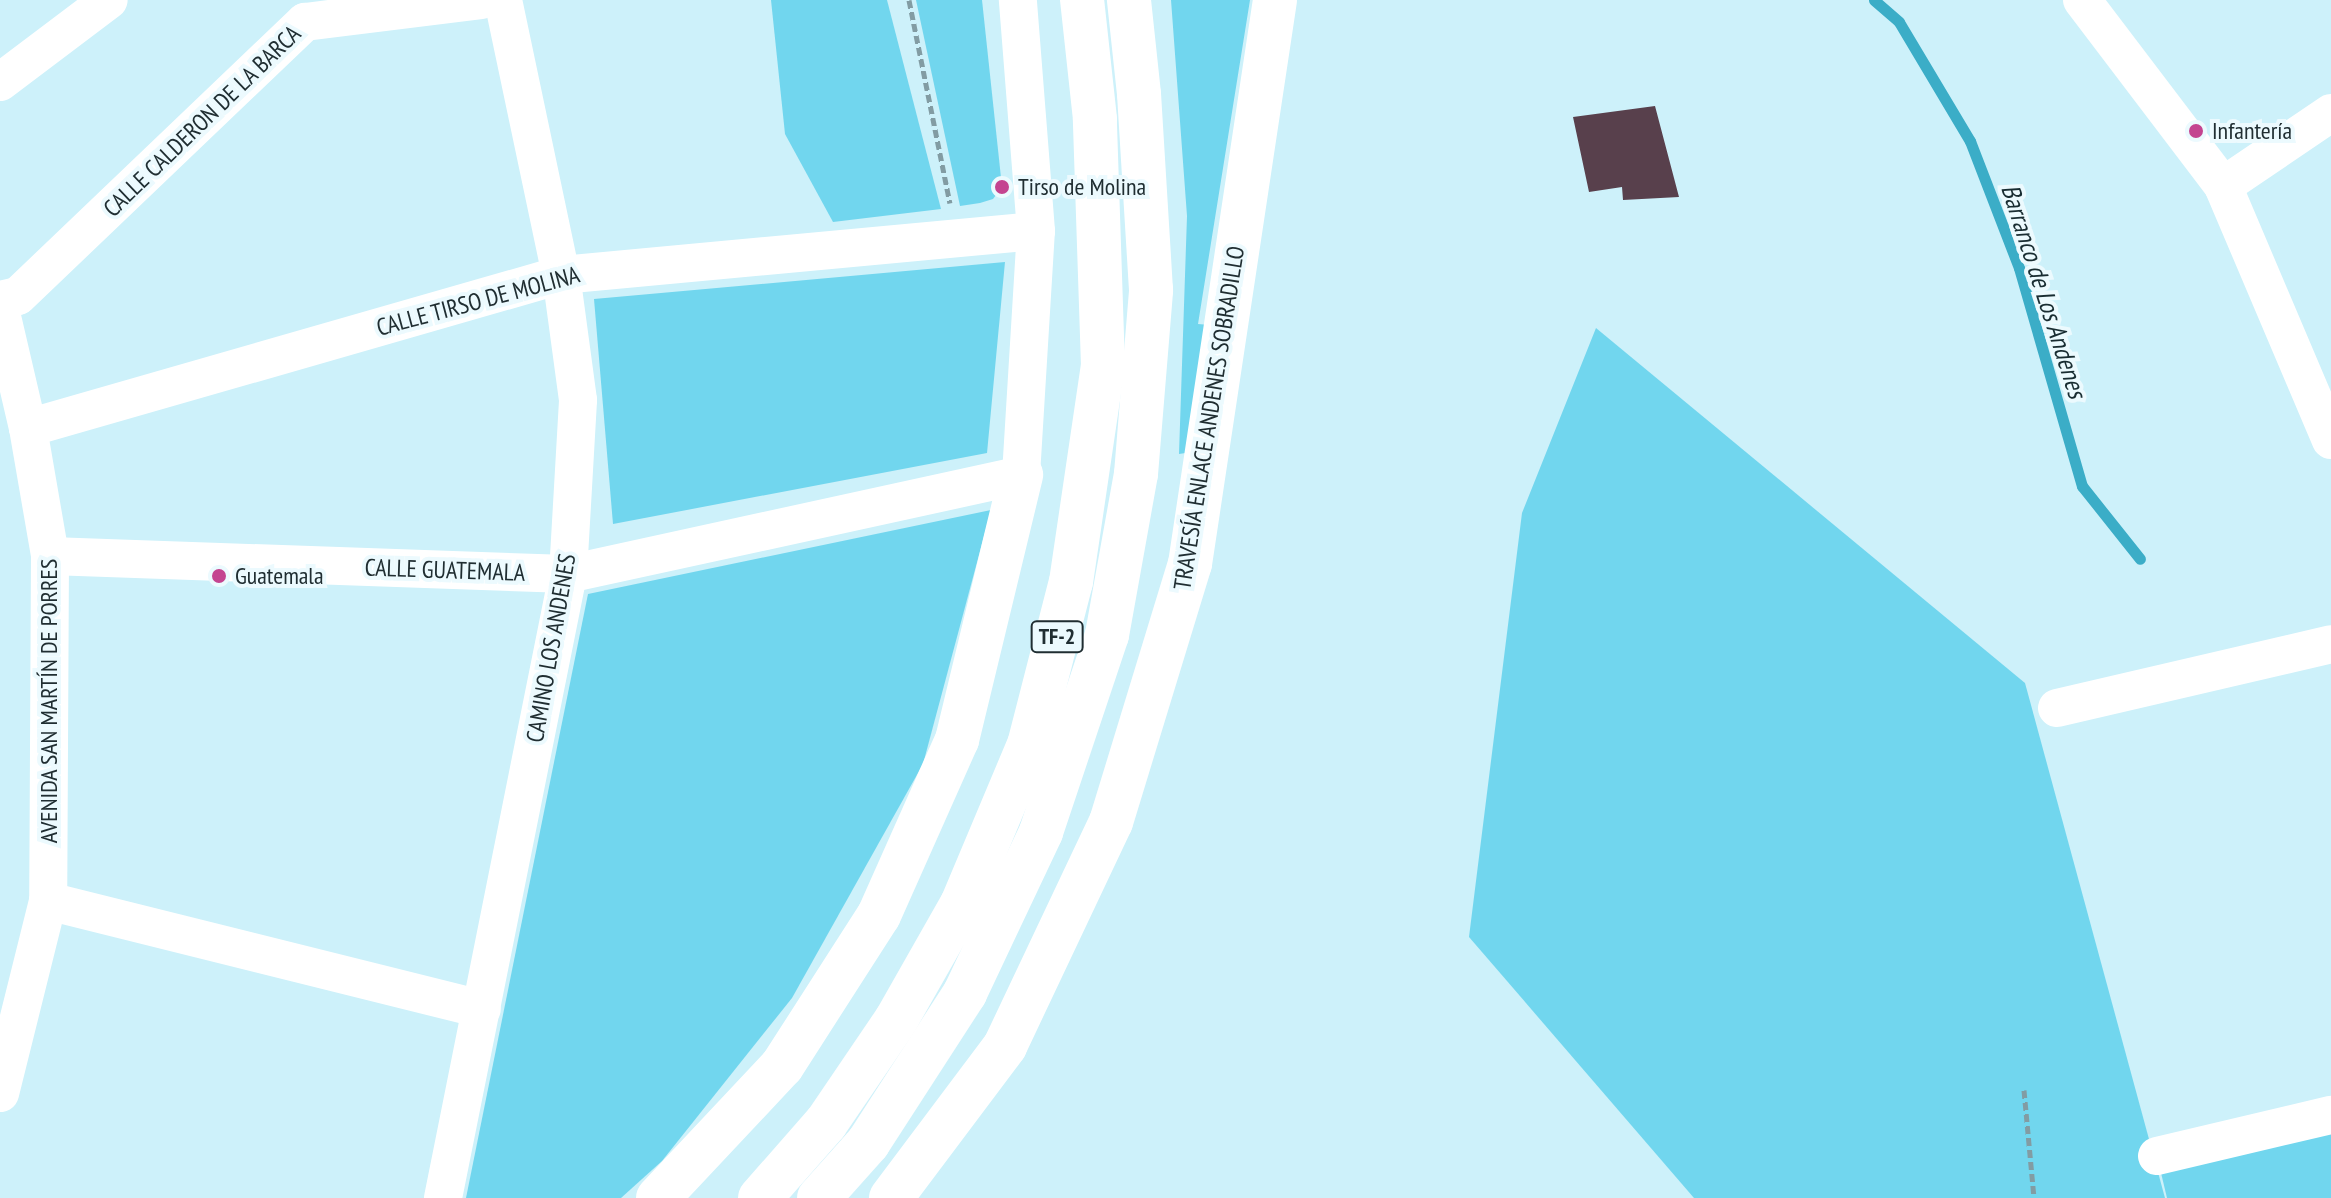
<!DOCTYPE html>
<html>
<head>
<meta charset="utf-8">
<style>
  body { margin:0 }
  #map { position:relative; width:2331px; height:1198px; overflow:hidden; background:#cdf1fa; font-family:"PT Sans Narrow",sans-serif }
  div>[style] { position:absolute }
  .green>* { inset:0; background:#71d6ee }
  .stream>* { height:11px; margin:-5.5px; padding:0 5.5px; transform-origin:5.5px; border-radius:5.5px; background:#3badc7 }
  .building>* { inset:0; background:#58404c }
  .path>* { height:5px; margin-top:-2.5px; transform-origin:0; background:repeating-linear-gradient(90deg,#829ca3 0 8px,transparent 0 12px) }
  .minor>* { height:38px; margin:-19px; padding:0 19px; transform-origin:19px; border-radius:19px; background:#fff }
  .tertiary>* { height:44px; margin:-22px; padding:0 22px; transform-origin:22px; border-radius:22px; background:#fff }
  .motorway>* { height:44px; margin:-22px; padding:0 22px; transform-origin:22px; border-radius:22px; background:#fff }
  .dots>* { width:22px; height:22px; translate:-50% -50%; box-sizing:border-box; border:4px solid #ecfafe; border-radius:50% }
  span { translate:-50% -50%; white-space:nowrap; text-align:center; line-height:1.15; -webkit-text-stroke:8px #ecfafe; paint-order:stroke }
  .shield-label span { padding:2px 6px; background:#ecfafe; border:2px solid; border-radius:6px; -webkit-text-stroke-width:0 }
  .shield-label { font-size:22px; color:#202e32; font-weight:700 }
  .street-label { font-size:24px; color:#202e32 }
  .poi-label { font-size:24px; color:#202e32 }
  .left { translate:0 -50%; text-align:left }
  .water-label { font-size:26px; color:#192d32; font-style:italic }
</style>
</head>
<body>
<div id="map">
  <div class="green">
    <div style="clip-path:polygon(771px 0,887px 0,941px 209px,833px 222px,785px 134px)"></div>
    <div style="clip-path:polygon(916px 0,982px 0,1002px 187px,993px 199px,980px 203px,960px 206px)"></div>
    <div style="clip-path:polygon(1171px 0,1250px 0,1198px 324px,1210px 325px,1192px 452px,1179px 454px,1187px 216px)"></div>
    <div style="clip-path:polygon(1005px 262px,987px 453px,613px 524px,594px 299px)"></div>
    <div style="clip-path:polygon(1596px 328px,2025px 683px,2165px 1198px,1694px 1198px,1469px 937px,1522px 513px)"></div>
    <div style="clip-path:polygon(991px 510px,923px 764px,792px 998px,662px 1161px,621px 1198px,466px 1198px,588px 594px)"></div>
    <div style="clip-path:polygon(2331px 1115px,2331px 1198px,2167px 1198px,2157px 1156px)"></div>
  </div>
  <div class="stream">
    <div style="left:1874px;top:0;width:33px;rotate:41deg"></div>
    <div style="left:1899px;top:22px;width:139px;rotate:59.2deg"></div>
    <div style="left:1970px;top:141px;width:136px;rotate:68.9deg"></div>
    <div style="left:2019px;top:268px;width:227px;rotate:73.9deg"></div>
    <div style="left:2082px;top:486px;width:93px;rotate:51.5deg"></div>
  </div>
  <div class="building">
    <div style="clip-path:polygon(1655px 106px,1679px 197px,1623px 200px,1622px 187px,1589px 192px,1573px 117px)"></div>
  </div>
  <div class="path">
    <div style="left:909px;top:0;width:207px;rotate:78.6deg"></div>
    <div style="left:2024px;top:1090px;width:108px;rotate:84.7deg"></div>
  </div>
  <div class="minor">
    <div style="left:2082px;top:0;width:233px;rotate:52.8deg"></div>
    <div style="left:2223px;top:186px;width:276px;rotate:67deg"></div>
    <div style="left:0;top:82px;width:136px;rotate:-37deg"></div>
    <div style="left:2223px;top:186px;width:130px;rotate:-34.1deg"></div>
    <div style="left:0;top:300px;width:18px;rotate:-13deg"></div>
    <div style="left:18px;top:296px;width:397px;rotate:-43.7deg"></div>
    <div style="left:305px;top:22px;width:177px;rotate:-7.1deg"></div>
    <div style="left:0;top:308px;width:123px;rotate:76.9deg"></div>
    <div style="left:28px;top:428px;width:130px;rotate:80.2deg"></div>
    <div style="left:50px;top:556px;width:345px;rotate:90.3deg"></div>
    <div style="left:48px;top:901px;width:198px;rotate:104deg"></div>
    <div style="left:28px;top:428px;width:555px;rotate:-16.02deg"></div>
    <div style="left:561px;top:275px;width:477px;rotate:-5.3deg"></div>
    <div style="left:50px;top:556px;width:518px;rotate:1.99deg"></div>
    <div style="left:568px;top:574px;width:464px;rotate:-12.3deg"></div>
    <div style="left:1021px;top:475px;width:244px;rotate:-86.5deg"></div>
    <div style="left:1036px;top:231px;width:232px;rotate:-94.5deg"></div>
    <div style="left:2057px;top:708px;width:281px;rotate:-13.1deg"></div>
    <div style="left:48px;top:901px;width:447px;rotate:14deg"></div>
    <div style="left:2157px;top:1156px;width:179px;rotate:-13.3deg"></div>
    <div style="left:443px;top:1198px;width:636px;rotate:-78.67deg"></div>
    <div style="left:568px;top:574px;width:174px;rotate:-86.7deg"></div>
    <div style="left:578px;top:400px;width:126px;rotate:-97.7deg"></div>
    <div style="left:561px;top:275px;width:281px;rotate:-101.9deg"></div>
  </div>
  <div class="tertiary">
    <div style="left:658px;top:1198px;width:181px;rotate:-46.8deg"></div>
    <div style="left:782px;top:1066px;width:179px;rotate:-57.3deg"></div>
    <div style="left:879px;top:915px;width:192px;rotate:-66deg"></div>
    <div style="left:957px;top:740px;width:273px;rotate:-76.4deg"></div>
    <div style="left:891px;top:1198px;width:190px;rotate:-53.1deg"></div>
    <div style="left:1005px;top:1046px;width:248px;rotate:-64.7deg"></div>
    <div style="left:1111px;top:822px;width:270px;rotate:-73deg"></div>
    <div style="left:1190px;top:564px;width:570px;rotate:-81.43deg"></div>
  </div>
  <div class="motorway">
    <div style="left:760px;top:1198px;width:100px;rotate:-48.7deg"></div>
    <div style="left:826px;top:1123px;width:125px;rotate:-55.8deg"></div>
    <div style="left:896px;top:1020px;width:133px;rotate:-60.4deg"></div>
    <div style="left:962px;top:904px;width:173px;rotate:-67.2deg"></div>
    <div style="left:1029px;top:745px;width:168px;rotate:-75.6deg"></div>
    <div style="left:1071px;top:582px;width:218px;rotate:-81.6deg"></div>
    <div style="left:1103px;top:366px;width:247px;rotate:-91.9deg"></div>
    <div style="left:1095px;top:119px;width:120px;rotate:-96.2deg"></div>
    <div style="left:819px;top:1198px;width:74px;rotate:-48.3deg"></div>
    <div style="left:868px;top:1143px;width:179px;rotate:-57.1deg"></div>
    <div style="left:965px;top:993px;width:178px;rotate:-64.7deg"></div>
    <div style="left:1041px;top:832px;width:208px;rotate:-71.5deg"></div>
    <div style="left:1107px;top:635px;width:164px;rotate:-79.8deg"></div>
    <div style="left:1136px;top:474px;width:185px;rotate:-85.3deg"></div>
    <div style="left:1151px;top:290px;width:196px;rotate:-93.5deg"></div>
    <div style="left:1139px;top:94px;width:95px;rotate:-96.1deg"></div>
  </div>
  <div class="dots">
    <div style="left:2196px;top:131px;background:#c44490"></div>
    <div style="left:1002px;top:187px;background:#c44490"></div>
    <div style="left:219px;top:576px;background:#c44490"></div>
  </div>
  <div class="shield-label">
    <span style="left:1057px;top:637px">TF-2</span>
  </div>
  <div class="street-label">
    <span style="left:202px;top:121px;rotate:-44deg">CALLE CALDERON DE LA BARCA</span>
    <span style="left:478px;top:301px;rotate:-15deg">CALLE TIRSO DE MOLINA</span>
    <span style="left:1209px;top:418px;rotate:-81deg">TRAVESÍA ENLACE ANDENES SOBRADILLO</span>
    <span style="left:445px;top:570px;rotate:2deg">CALLE GUATEMALA</span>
    <span style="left:551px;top:648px;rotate:-80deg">CAMINO LOS ANDENES</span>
    <span style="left:49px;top:701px;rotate:-90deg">AVENIDA SAN MARTÍN DE PORRES</span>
  </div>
  <div class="poi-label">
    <span class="left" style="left:2212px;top:131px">Infantería</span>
    <span class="left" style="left:1018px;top:187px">Tirso de Molina</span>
    <span class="left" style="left:235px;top:576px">Guatemala</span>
  </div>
  <div class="water-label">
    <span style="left:2044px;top:291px;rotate:72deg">Barranco de Los Andenes</span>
  </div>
</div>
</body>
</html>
